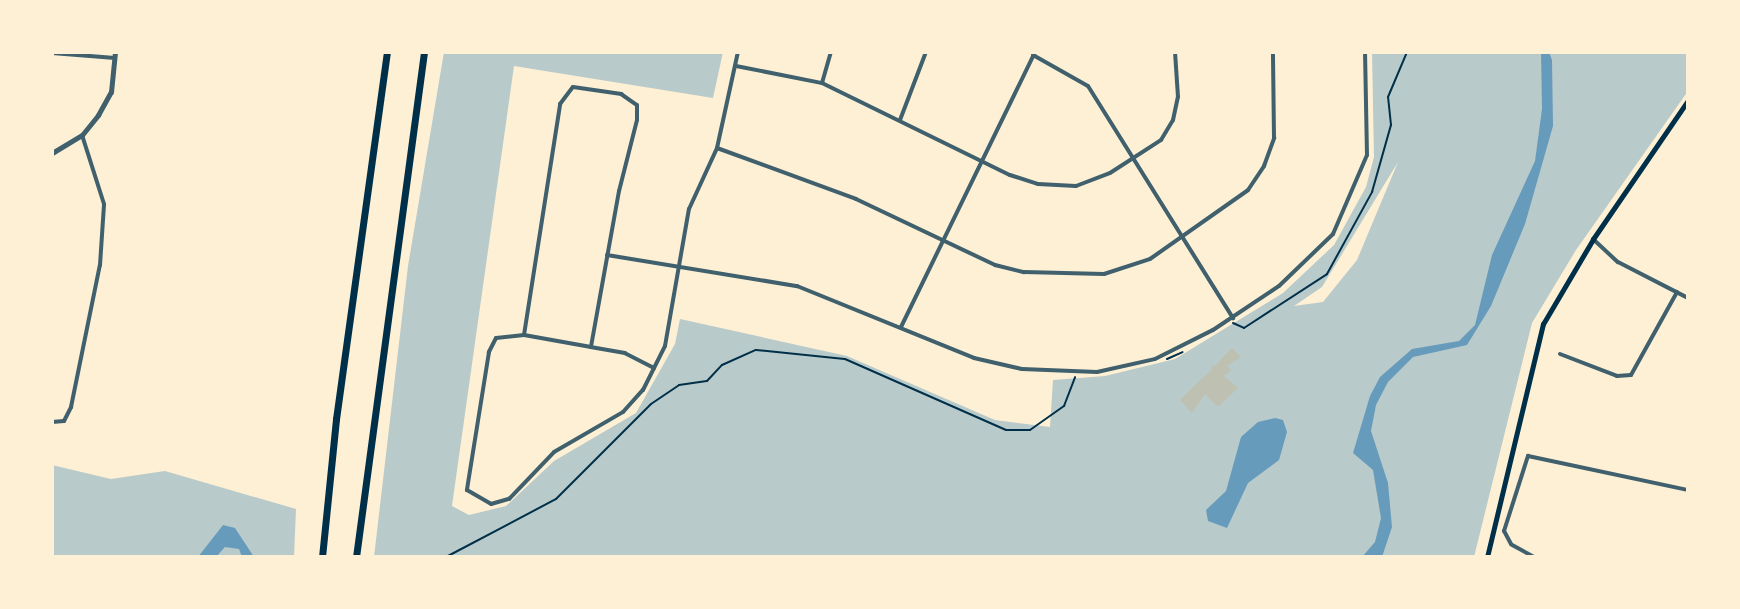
<!DOCTYPE html>
<html>
<head>
<meta charset="utf-8">
<style>
  body { margin:0 }
  #map { position:relative; width:1740px; height:609px; overflow:hidden; background:#fdf0d5; font-family:Jost,sans-serif }
  div>[style] { position:absolute }
  .green>* { inset:0; background:#b9caca }
  .water>* { inset:0; background:#669bbc }
  .building>* { inset:0; background:#bec0b2 }
  .path>* { height:2px; margin:-1px; padding:0 1px; transform-origin:1px; border-radius:1px; background:#003049 }
  .minor>* { height:4px; margin:-2px; padding:0 2px; transform-origin:2px; border-radius:2px; background:#3f606c }
  .tertiary>* { height:5px; margin:-2.5px; padding:0 2.5px; transform-origin:2.5px; border-radius:2.5px; background:#3f606c }
  .secondary>* { height:5px; margin:-2.5px; padding:0 2.5px; transform-origin:2.5px; border-radius:2.5px; background:#003049 }
  .motorway>* { height:7px; margin:-3.5px; padding:0 3.5px; transform-origin:3.5px; border-radius:3.5px; background:#003049 }
  span { translate:-50% -50%; white-space:nowrap; text-align:center; line-height:1.15; -webkit-text-stroke:8px #fdf0d5; paint-order:stroke }
  .frame { position:absolute; inset:0; border:54px solid #fdf0d5; pointer-events:none }
</style>
</head>
<body>
<div id="map">
  <div class="green">
    <div style="clip-path:polygon(evenodd,444px 52px,723px 52px,713px 98px,514px 66px,452px 506px,469px 515px,506px 506px,554px 461px,636px 413px,675px 344px,680px 319px,847px 356px,995px 420px,1050px 427px,1053px 380px,1105px 376px,1175px 359px,1283px 293px,1334px 245px,1366px 187px,1374px 157px,1372px 52px,1688px 52px,1688px 91px,1576px 250px,1532px 323px,1474px 557px,374px 557px,408px 266px,444px 52px,1398px 162px,1357px 260px,1323px 302px,1294px 306px,1322px 287px,1398px 162px)"></div>
    <div style="clip-path:polygon(52px 465px,111px 479px,165px 471px,296px 509px,294px 557px,52px 557px)"></div>
  </div>
  <div class="water">
    <div style="clip-path:polygon(1541px 52px,1549px 52px,1552px 60px,1553px 126px,1525px 224px,1491px 306px,1467px 345px,1413px 357px,1388px 382px,1376px 405px,1371px 431px,1388px 483px,1392px 527px,1382px 557px,1362px 557px,1375px 542px,1381px 518px,1373px 470px,1353px 453px,1370px 396px,1380px 377px,1412px 349px,1459px 341px,1475px 325px,1492px 255px,1535px 161px,1542px 109px)"></div>
    <div style="clip-path:polygon(1275px 418px,1283px 420px,1287px 432px,1279px 460px,1248px 483px,1227px 528px,1208px 521px,1206px 510px,1226px 491px,1241px 437px,1258px 422px)"></div>
    <div style="clip-path:polygon(223px 525px,235px 528px,254px 557px,242px 557px,239px 549px,225px 547px,216px 557px,198px 557px)"></div>
  </div>
  <div class="building">
    <div style="clip-path:polygon(1232px 348px,1241px 357px,1227px 366px,1231px 370px,1224px 376px,1238px 388px,1218px 407px,1205px 394px,1192px 413px,1180px 400px,1212px 369px,1211px 363px,1214px 367px)"></div>
  </div>
  <div class="path">
    <div style="left:1233px;top:323px;width:12px;rotate:24deg"></div>
    <div style="left:1244px;top:328px;width:99px;rotate:-33deg"></div>
    <div style="left:1327px;top:274px;width:94px;rotate:-61.2deg"></div>
    <div style="left:1372px;top:192px;width:70px;rotate:-74.2deg"></div>
    <div style="left:1391px;top:125px;width:28px;rotate:-96deg"></div>
    <div style="left:1388px;top:97px;width:49px;rotate:-67.1deg"></div>
    <div style="left:1167px;top:359px;width:17px;rotate:-24deg"></div>
    <div style="left:446px;top:557px;width:124px;rotate:-27.8deg"></div>
    <div style="left:556px;top:499px;width:134px;rotate:-45deg"></div>
    <div style="left:651px;top:404px;width:34px;rotate:-34deg"></div>
    <div style="left:679px;top:385px;width:28px;rotate:-8deg"></div>
    <div style="left:707px;top:381px;width:22px;rotate:-47deg"></div>
    <div style="left:722px;top:365px;width:37px;rotate:-24deg"></div>
    <div style="left:756px;top:350px;width:89px;rotate:5.8deg"></div>
    <div style="left:845px;top:359px;width:176px;rotate:23.8deg"></div>
    <div style="left:1006px;top:430px;width:24px"></div>
    <div style="left:1030px;top:430px;width:42px;rotate:-35.2deg"></div>
    <div style="left:1064px;top:406px;width:31px;rotate:-69deg"></div>
  </div>
  <div class="minor">
    <div style="left:52px;top:53px;width:63px;rotate:4.5deg"></div>
    <div style="left:1033px;top:55px;width:63px;rotate:29.4deg"></div>
    <div style="left:1088px;top:86px;width:274px;rotate:58deg"></div>
    <div style="left:736px;top:66px;width:88px;rotate:11.2deg"></div>
    <div style="left:822px;top:83px;width:209px;rotate:26.1deg"></div>
    <div style="left:1010px;top:175px;width:29px;rotate:18deg"></div>
    <div style="left:1038px;top:184px;width:38px;rotate:3deg"></div>
    <div style="left:1076px;top:186px;width:36px;rotate:-21deg"></div>
    <div style="left:1110px;top:173px;width:61px;rotate:-32.9deg"></div>
    <div style="left:1161px;top:140px;width:23px;rotate:-59deg"></div>
    <div style="left:1173px;top:120px;width:24px;rotate:-78deg"></div>
    <div style="left:1178px;top:97px;width:45px;rotate:-93.8deg"></div>
    <div style="left:822px;top:83px;width:32px;rotate:-74deg"></div>
    <div style="left:900px;top:120px;width:73px;rotate:-69.1deg"></div>
    <div style="left:717px;top:148px;width:148px;rotate:20.1deg"></div>
    <div style="left:856px;top:199px;width:154px;rotate:25.4deg"></div>
    <div style="left:995px;top:265px;width:30px;rotate:14deg"></div>
    <div style="left:1024px;top:272px;width:80px;rotate:1.4deg"></div>
    <div style="left:1104px;top:274px;width:48px;rotate:-18.1deg"></div>
    <div style="left:1150px;top:259px;width:120px;rotate:-35.1deg"></div>
    <div style="left:1248px;top:190px;width:29px;rotate:-56deg"></div>
    <div style="left:1264px;top:166px;width:30px;rotate:-70deg"></div>
    <div style="left:1274px;top:138px;width:86px;rotate:-90.7deg"></div>
    <div style="left:1593px;top:239px;width:34px;rotate:43deg"></div>
    <div style="left:1618px;top:262px;width:79px;rotate:27.2deg"></div>
    <div style="left:607px;top:255px;width:193px;rotate:9.3deg"></div>
    <div style="left:797px;top:286px;width:191px;rotate:22.1deg"></div>
    <div style="left:974px;top:358px;width:49px;rotate:12.9deg"></div>
    <div style="left:1022px;top:369px;width:75px;rotate:2.3deg"></div>
    <div style="left:1097px;top:372px;width:59px;rotate:-12.6deg"></div>
    <div style="left:1155px;top:359px;width:65px;rotate:-26.6deg"></div>
    <div style="left:1213px;top:330px;width:79px;rotate:-33.7deg"></div>
    <div style="left:1279px;top:286px;width:75px;rotate:-43.9deg"></div>
    <div style="left:1333px;top:234px;width:86px;rotate:-66.7deg"></div>
    <div style="left:1367px;top:155px;width:103px;rotate:-91.1deg"></div>
    <div style="left:901px;top:327px;width:306px;rotate:-64deg"></div>
    <div style="left:524px;top:335px;width:234px;rotate:-81.1deg"></div>
    <div style="left:560px;top:104px;width:21px;rotate:-53deg"></div>
    <div style="left:573px;top:87px;width:49px;rotate:8.3deg"></div>
    <div style="left:621px;top:94px;width:19px;rotate:35deg"></div>
    <div style="left:637px;top:105px;width:15px;rotate:90deg"></div>
    <div style="left:637px;top:120px;width:73px;rotate:104.2deg"></div>
    <div style="left:619px;top:191px;width:158px;rotate:100.2deg"></div>
    <div style="left:1560px;top:354px;width:61px;rotate:21.1deg"></div>
    <div style="left:1617px;top:376px;width:14px;rotate:-4deg"></div>
    <div style="left:1631px;top:375px;width:95px;rotate:-61deg"></div>
    <div style="left:654px;top:368px;width:33px;rotate:-153deg"></div>
    <div style="left:625px;top:353px;width:35px;rotate:-170deg"></div>
    <div style="left:591px;top:347px;width:68px;rotate:-169.8deg"></div>
    <div style="left:524px;top:335px;width:28px;rotate:174deg"></div>
    <div style="left:496px;top:338px;width:16px;rotate:117deg"></div>
    <div style="left:489px;top:352px;width:140px;rotate:99.1deg"></div>
    <div style="left:467px;top:490px;width:28px;rotate:30deg"></div>
    <div style="left:491px;top:504px;width:19px;rotate:-16deg"></div>
    <div style="left:509px;top:499px;width:65px;rotate:-46.2deg"></div>
    <div style="left:554px;top:452px;width:80px;rotate:-30.1deg"></div>
    <div style="left:623px;top:412px;width:30px;rotate:-48deg"></div>
    <div style="left:643px;top:390px;width:49px;rotate:-63.4deg"></div>
    <div style="left:665px;top:346px;width:139px;rotate:-80.1deg"></div>
    <div style="left:689px;top:209px;width:67px;rotate:-65.3deg"></div>
    <div style="left:717px;top:148px;width:98px;rotate:-77.7deg"></div>
    <div style="left:52px;top:422px;width:12px;rotate:-5deg"></div>
    <div style="left:64px;top:421px;width:16px;rotate:-63deg"></div>
    <div style="left:71px;top:407px;width:145px;rotate:-78.5deg"></div>
    <div style="left:100px;top:265px;width:61px;rotate:-86.2deg"></div>
    <div style="left:104px;top:204px;width:72px;rotate:-107.7deg"></div>
    <div style="left:1534px;top:557px;width:26px;rotate:-151deg"></div>
    <div style="left:1511px;top:544px;width:15px;rotate:-118deg"></div>
    <div style="left:1504px;top:531px;width:79px;rotate:-72.3deg"></div>
    <div style="left:1528px;top:456px;width:164px;rotate:12deg"></div>
  </div>
  <div class="tertiary">
    <div style="left:52px;top:153px;width:35px;rotate:-31deg"></div>
    <div style="left:82px;top:135px;width:26px;rotate:-51deg"></div>
    <div style="left:98px;top:115px;width:26px;rotate:-61deg"></div>
    <div style="left:111px;top:92px;width:40px;rotate:-84.3deg"></div>
  </div>
  <div class="secondary">
    <div style="left:1487px;top:557px;width:240px;rotate:-76.5deg"></div>
    <div style="left:1543px;top:324px;width:99px;rotate:-59.5deg"></div>
    <div style="left:1593px;top:239px;width:168px;rotate:-55.6deg"></div>
  </div>
  <div class="motorway">
    <div style="left:322px;top:557px;width:139px;rotate:-84.2deg"></div>
    <div style="left:336px;top:419px;width:371px;rotate:-82.1deg"></div>
    <div style="left:356px;top:557px;width:510px;rotate:-82.33deg"></div>
  </div>
  <div class="frame"></div>
</div>
</body>
</html>
